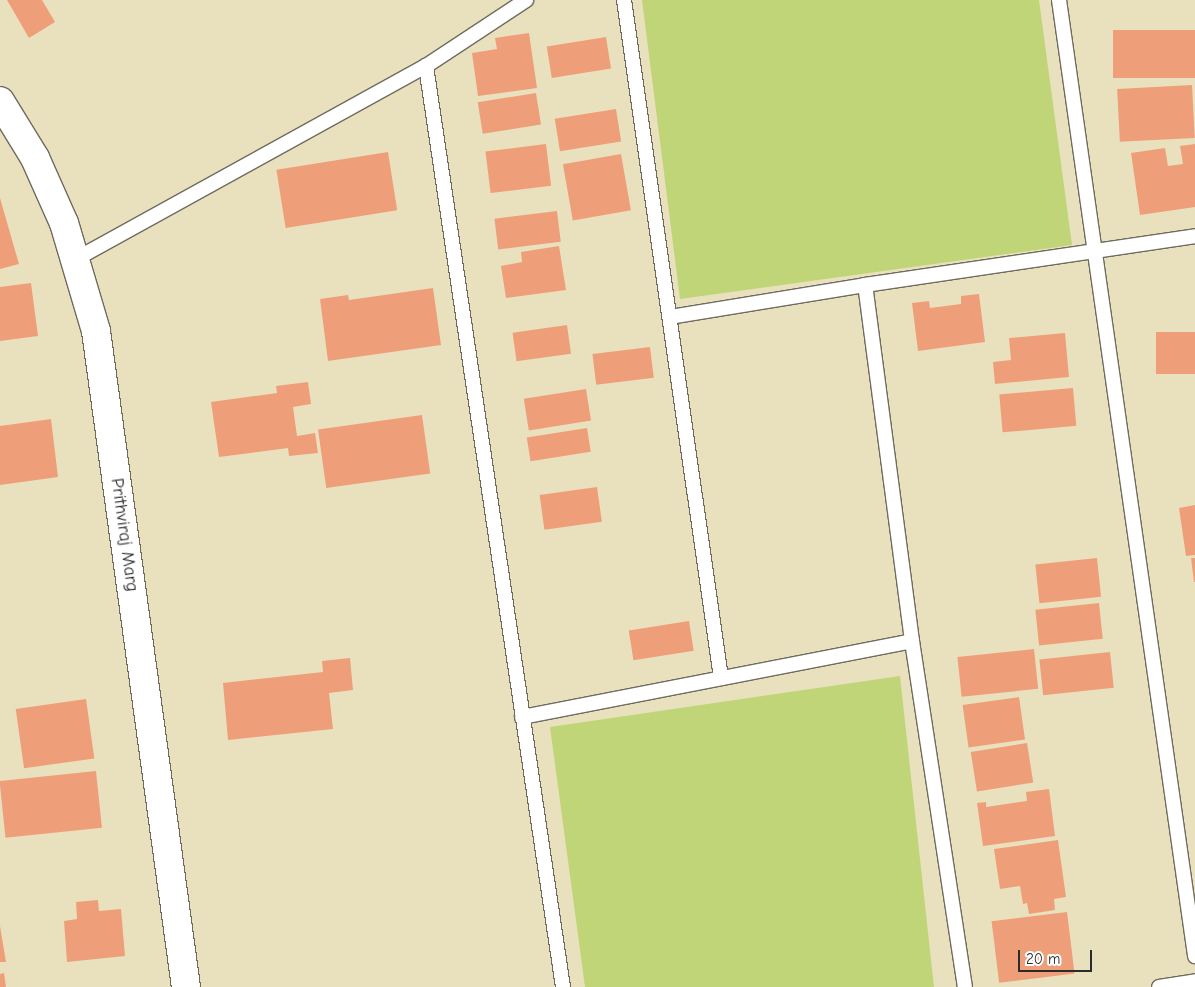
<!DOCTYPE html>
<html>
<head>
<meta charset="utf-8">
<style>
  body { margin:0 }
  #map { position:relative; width:1195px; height:987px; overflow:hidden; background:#e9e1be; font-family:"Comic Neue",sans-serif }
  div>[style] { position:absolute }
  .green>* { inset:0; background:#c0d578 }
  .building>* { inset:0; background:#ee9f7a; transform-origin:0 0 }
  .roads { filter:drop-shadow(1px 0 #6e6b5e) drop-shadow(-1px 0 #6e6b5e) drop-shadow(0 1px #6e6b5e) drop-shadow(0 -1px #6e6b5e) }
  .lane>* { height:14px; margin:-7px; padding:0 7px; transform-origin:7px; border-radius:7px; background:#fff }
  .secondary>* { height:28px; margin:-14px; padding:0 14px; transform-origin:14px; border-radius:14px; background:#fff }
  span { translate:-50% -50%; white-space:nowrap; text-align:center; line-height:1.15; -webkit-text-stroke:4px #fff; paint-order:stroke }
  .street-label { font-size:18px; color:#2b2b2b }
  .scale { position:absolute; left:1018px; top:950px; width:74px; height:22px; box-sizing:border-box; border:2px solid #2b2b2b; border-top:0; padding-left:6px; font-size:15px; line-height:18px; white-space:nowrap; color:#2b2b2b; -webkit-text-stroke:4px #fff; paint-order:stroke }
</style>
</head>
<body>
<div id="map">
  <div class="green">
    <div style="clip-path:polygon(642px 0,1039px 0,1072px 245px,680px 299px)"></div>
    <div style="clip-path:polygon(900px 676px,934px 987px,585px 987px,550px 727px)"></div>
  </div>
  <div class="building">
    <div style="clip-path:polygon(7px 0,42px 0,55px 22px,29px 38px)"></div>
    <div style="left:1195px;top:30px;width:48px;height:82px;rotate:90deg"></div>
    <div style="clip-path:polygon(529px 33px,537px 88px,478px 96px,472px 53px,497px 49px,495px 38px)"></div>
    <div style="left:606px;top:37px;width:32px;height:60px;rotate:81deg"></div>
    <div style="left:1192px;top:85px;width:53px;height:75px;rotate:87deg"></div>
    <div style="left:536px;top:93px;width:32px;height:59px;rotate:81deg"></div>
    <div style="left:616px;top:109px;width:33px;height:62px;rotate:81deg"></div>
    <div style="left:546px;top:144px;width:42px;height:61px;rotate:83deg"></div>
    <div style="clip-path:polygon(1195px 144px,1195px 207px,1140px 215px,1131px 153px,1165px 148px,1168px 166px,1183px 164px,1180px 146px)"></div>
    <div style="left:388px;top:152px;width:59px;height:113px;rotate:81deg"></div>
    <div style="left:621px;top:154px;width:57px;height:59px;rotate:80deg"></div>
    <div style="clip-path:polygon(0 198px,19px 264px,0 269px)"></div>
    <div style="left:557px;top:211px;width:31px;height:63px;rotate:83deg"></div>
    <div style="clip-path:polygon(559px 246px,566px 290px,506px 298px,501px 266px,522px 262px,521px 252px)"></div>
    <div style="clip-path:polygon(31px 283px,38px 336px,0 341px,0 287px)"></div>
    <div style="clip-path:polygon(433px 288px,441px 345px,328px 361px,320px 299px,348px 295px,349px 300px)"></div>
    <div style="clip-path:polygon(979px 294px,985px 342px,918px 351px,912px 303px,929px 301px,930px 308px,961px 304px,961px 296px)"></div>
    <div style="left:567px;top:325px;width:29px;height:55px;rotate:82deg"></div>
    <div style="left:1195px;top:332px;width:42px;height:39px;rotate:90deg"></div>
    <div style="clip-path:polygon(1065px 333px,1069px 377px,995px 384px,993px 362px,1011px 360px,1009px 338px)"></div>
    <div style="left:650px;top:347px;width:31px;height:58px;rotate:83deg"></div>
    <div style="clip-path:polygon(308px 382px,311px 404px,293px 407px,297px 436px,315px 433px,318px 453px,289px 456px,288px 448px,219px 457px,211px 402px,277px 393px,276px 386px)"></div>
    <div style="left:1073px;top:388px;width:38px;height:74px;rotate:85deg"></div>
    <div style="left:586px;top:389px;width:32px;height:63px;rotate:81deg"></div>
    <div style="left:422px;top:415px;width:59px;height:105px;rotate:82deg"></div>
    <div style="clip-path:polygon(51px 419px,58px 477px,0 485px,0 426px)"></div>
    <div style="left:587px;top:428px;width:24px;height:61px;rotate:81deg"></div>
    <div style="left:597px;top:487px;width:35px;height:58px;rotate:82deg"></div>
    <div style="clip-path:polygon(1195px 505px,1195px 555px,1186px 556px,1179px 508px)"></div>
    <div style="left:1097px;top:558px;width:39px;height:62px;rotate:84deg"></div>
    <div style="clip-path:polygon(1191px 558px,1195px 558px,1195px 582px,1194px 582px)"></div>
    <div style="left:1099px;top:603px;width:36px;height:64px;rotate:84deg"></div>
    <div style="left:689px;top:621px;width:30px;height:61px;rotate:81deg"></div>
    <div style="left:1034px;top:649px;width:40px;height:77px;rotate:84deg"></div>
    <div style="left:1110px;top:652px;width:36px;height:71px;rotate:84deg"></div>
    <div style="clip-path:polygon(350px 658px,353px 690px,329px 693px,333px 729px,228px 740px,223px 683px,323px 672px,322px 661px)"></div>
    <div style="left:1019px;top:697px;width:43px;height:57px;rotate:82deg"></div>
    <div style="left:86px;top:699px;width:60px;height:71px;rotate:82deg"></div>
    <div style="left:1027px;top:743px;width:40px;height:57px;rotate:81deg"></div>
    <div style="left:96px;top:771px;width:57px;height:97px;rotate:84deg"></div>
    <div style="clip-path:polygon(1049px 789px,1055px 836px,983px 846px,977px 803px,986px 802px,986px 807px,1027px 801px,1026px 792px)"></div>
    <div style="clip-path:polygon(1058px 840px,1066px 897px,1054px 899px,1055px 910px,1029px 914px,1027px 903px,1023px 904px,1020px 886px,1000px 889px,994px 849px)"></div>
    <div style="clip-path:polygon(98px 900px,99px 911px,121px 909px,125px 956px,67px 962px,64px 921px,77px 919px,76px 902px)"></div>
    <div style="left:1067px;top:912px;width:62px;height:76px;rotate:83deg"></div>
    <div style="clip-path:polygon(0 926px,6px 962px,0 962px)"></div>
    <div style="clip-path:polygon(4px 973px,6px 987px,0 987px,0 974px)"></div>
  </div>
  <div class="roads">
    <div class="lane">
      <div style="left:624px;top:0;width:685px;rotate:81.86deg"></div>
      <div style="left:1059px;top:0;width:966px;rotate:81.9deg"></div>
      <div style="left:426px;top:66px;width:120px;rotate:-33.4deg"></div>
      <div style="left:76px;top:259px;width:400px;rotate:-28.9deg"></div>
      <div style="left:426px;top:66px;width:931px;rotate:81.54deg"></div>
      <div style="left:670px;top:317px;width:198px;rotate:-9.3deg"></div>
      <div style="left:912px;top:641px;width:359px;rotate:-97.5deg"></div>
      <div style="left:865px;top:285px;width:334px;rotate:-8.4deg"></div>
      <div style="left:522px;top:717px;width:397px;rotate:-11deg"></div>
      <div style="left:912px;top:641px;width:350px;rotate:81.3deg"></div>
      <div style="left:1159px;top:987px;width:36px;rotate:-9deg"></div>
    </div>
    <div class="secondary">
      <div style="left:0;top:101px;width:67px;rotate:58.4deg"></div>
      <div style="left:35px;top:158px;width:71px;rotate:66deg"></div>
      <div style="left:64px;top:223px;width:113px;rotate:73.5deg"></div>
      <div style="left:96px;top:331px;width:662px;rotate:82.19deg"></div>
    </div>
  </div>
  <div class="street-label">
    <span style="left:124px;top:535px;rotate:82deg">Prithviraj Marg</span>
  </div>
  <div class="scale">20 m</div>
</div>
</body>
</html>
